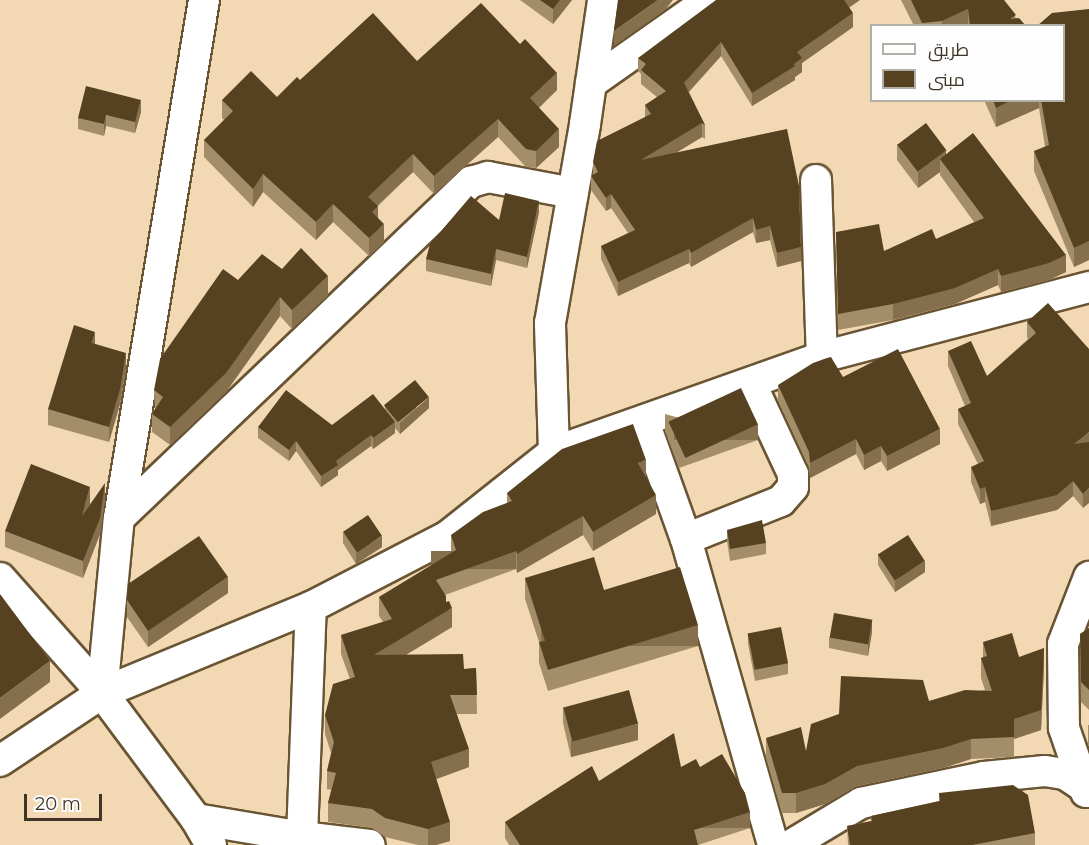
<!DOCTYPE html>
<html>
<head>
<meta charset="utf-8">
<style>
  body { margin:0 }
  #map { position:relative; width:1089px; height:845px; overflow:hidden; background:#f2d9b4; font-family:Montserrat,Cairo,sans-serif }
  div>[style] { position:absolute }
  .roads { filter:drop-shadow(2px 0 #695433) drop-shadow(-2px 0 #695433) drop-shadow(0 2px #695433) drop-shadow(0 -2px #695433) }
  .street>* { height:30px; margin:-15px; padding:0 15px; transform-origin:15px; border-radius:15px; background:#fff }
  .wall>* { inset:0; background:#a48e6a; transform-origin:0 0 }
  .shaded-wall>* { inset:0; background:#856f4d; transform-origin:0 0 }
  .building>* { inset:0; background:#564221; transform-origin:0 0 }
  span { translate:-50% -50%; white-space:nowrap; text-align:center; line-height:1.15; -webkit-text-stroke:6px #fefefe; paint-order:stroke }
  .legend { position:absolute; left:870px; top:24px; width:195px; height:78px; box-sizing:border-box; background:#fefefe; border:2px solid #b2aea8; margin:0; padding:8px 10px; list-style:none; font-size:18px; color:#3f3526 }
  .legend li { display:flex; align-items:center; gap:12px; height:30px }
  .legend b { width:30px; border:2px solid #b2aea8 }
  .scale { position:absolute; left:24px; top:794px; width:78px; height:27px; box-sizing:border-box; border:3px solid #3f3526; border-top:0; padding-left:8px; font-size:18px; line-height:21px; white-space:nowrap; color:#3f3526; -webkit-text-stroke:4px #fefefe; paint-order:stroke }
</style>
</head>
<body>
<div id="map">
  <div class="roads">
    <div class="street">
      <div style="left:591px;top:83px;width:144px;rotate:-35.1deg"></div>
      <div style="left:816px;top:180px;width:177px;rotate:88.1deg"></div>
      <div style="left:644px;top:422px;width:124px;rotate:70.3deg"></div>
      <div style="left:686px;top:539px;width:318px;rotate:74.1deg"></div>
      <div style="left:554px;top:452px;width:129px;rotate:-91.8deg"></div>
      <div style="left:550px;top:323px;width:202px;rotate:-80deg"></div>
      <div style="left:585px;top:124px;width:125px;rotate:-81.7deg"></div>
      <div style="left:119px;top:518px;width:487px;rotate:-43.7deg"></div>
      <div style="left:471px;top:182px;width:18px;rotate:-16deg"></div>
      <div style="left:488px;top:177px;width:86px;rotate:10.7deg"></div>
      <div style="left:686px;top:539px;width:102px;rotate:-21.8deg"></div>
      <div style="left:781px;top:501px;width:18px;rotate:-49deg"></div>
      <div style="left:793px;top:487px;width:13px;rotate:-90deg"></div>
      <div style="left:793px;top:474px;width:99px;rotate:-115deg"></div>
      <div style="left:0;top:578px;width:154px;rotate:48.4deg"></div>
      <div style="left:102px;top:693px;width:157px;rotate:53.3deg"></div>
      <div style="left:196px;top:819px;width:30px;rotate:60deg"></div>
      <div style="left:102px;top:693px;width:176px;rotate:-84.5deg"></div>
      <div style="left:119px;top:518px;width:525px;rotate:-80.68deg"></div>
      <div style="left:0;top:761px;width:123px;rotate:-33.7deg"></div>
      <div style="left:102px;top:693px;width:226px;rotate:-22.4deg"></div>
      <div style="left:311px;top:607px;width:154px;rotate:-27.4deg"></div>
      <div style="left:448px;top:536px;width:135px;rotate:-38.4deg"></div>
      <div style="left:554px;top:452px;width:284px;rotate:-19.5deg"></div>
      <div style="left:822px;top:357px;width:276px;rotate:-14.7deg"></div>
      <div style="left:1086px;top:792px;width:68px;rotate:-109deg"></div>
      <div style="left:1064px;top:728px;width:84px;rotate:-90.7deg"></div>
      <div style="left:1063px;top:644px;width:72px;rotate:-68.8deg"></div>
      <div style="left:196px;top:819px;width:108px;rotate:9.6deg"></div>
      <div style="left:302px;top:837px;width:68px;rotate:6.7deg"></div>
      <div style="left:302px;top:837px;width:230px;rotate:-87.8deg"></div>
      <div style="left:791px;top:845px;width:82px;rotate:-31deg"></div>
      <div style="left:861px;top:803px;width:126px;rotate:-11.9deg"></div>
      <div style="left:984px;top:777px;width:61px;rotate:-5.6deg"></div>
      <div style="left:1045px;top:771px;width:20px;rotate:9deg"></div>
      <div style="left:1065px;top:774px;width:23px;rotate:34deg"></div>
      <div style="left:1084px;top:787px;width:5px;rotate:-11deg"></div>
    </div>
  </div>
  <div class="wall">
    <div style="clip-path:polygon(520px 0,572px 0,553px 24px)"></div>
    <div style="clip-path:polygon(901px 0,1004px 0,1016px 18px,1026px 26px,914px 26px)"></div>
    <div style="clip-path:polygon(849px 7px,853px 27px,802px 63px,802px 72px,795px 77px,795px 80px,752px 106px,721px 56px,689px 92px,705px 125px,705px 139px,702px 137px,676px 153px,787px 129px,801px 261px,777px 267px,770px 240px,756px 243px,753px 232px,691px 267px,689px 263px,618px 296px,601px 259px,601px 246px,628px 233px,611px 208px,606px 211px,591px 190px,591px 176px,593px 175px,593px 162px,645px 117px,645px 105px,657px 97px,641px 84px,641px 74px,638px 71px,638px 58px)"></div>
    <div style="clip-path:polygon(1089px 9px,1089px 260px,1074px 267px,1034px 171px,1034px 151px,1045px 147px,1039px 108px,996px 127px,984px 100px,1064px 100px)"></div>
    <div style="clip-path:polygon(417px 61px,557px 90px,539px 108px,559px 147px,536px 168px,526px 167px,498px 137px,434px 194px,413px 172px,378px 206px,378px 218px,384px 242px,369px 256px,333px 222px,316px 240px,263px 192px,253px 207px,204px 157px,204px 140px,224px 120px,222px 118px,222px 100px,277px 97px,300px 80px)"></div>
    <div style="clip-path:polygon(141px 112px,135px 133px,106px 126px,104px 136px,78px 129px,78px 118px)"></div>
    <div style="clip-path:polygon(897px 144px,946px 154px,1066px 272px,1049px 280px,1001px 292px,998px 285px,955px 304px,893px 320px,838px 330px,836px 232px,884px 251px,936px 239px,974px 222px,940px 175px,940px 172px,918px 188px,897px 160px)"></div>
    <div style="clip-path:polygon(539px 212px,527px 268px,496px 260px,491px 286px,426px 271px,426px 259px,499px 220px)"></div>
    <div style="clip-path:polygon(282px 269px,328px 295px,292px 329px,280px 316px,226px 392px,170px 445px,152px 432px,152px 414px,155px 409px,154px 390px,238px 280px)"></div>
    <div style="clip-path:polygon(1027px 322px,1089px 349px,1083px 508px,1073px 496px,1057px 510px,991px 526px,985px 502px,980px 504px,971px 482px,971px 467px,978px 464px,958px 424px,958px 409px,965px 406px,948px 366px,948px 351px,987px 376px,1028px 339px,1027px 337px)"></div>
    <div style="clip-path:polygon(95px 344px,126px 369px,120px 404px,109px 442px,48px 425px,48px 409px)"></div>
    <div style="clip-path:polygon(843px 377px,940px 444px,887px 471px,881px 461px,864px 470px,856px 454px,810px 478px,809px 467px,778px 400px,778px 385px)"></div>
    <div style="clip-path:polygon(385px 406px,429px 408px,400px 434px,395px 428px,395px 433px,373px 449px,371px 446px,338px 470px,338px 475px,321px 487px,296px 451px,289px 461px,258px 438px,258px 427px,332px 425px,385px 410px)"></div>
    <div style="clip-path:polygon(665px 414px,758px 440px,679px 468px,665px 431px)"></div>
    <div style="clip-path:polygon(646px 478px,656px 514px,593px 551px,583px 535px,517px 573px,516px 569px,445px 595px,446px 602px,452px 627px,406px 655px,464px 669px,476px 668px,477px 714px,457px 714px,469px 767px,436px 779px,450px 841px,436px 845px,418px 845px,385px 837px,372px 828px,328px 822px,328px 803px,331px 790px,327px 789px,327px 771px,331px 753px,325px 734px,325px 715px,350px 679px,341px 654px,341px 635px,383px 622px,379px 616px,379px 597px,451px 554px,451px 535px,507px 503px,507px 493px)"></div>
    <div style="clip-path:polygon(105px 499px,100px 534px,83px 578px,5px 547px,5px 531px)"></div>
    <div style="clip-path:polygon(727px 530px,766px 543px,766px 554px,730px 561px,727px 541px)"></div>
    <div style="clip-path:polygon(343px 532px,382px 547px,356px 564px,343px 543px)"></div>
    <div style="clip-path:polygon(878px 554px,925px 572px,895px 592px,878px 565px)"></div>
    <div style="clip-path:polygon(525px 578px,604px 590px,698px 646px,548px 691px,539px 663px,539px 642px,525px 599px)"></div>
    <div style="clip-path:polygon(228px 593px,148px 647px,127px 617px,127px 600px)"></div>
    <div style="clip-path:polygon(1089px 628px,1089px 710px,1081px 702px,1080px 634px)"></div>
    <div style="clip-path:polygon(872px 632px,868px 656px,829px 648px,829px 637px)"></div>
    <div style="clip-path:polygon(748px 633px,788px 663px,788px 674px,755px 681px,748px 644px)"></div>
    <div style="clip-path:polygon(983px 642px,1044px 668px,1041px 730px,1014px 739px,1014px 757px,971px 759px,943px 768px,857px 786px,825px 804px,796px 813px,782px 813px,766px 758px,766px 738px,806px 751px,929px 701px,985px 690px,981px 678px,981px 658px,983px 657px)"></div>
    <div style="clip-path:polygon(563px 707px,638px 740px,571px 757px,563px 723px)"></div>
    <div style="left:1088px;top:725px;width:1px;height:20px"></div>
    <div style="clip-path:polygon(681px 767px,700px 767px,750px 828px,698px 845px,509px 845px,505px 838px,505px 822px,599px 781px)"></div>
    <div style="clip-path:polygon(939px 793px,1035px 833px,1035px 845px,848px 845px,847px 826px,871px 821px,871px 816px,939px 801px)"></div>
  </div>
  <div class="shaded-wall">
    <div style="clip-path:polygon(560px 0,572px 0,553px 24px,553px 9px)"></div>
    <div style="clip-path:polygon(658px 0,673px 0,665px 10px,614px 46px,614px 31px)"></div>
    <div style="clip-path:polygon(843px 0,860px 0,843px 12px)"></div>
    <div style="clip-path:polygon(968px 9px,968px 26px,942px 26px,942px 21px)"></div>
    <div style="clip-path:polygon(853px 13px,853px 27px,802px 63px,802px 72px,795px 77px,795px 80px,752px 106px,752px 93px,794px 64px,797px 52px)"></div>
    <div style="clip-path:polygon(721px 42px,721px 56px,684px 97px,684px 83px)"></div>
    <div style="clip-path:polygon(557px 73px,557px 90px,530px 116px,530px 98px)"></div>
    <div style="clip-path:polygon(141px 100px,141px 112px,135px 133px,135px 122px)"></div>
    <div style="clip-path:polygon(1012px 100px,1039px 100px,1039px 108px,996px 127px,996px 108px)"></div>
    <div style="clip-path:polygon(106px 115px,106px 126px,104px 136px,104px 124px)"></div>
    <div style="clip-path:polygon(498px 119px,498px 137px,434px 194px,434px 176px)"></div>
    <div style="clip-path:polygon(702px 123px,702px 137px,641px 174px,641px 160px)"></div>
    <div style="clip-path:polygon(559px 129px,559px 147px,536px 168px,536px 151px)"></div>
    <div style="clip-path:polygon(946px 150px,946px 167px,940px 159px,940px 172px,918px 188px,918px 172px)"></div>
    <div style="clip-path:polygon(413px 154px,413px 172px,368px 214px,368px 197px)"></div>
    <div style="clip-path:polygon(263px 174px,263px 192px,253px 207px,253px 189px)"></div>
    <div style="clip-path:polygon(611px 194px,611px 208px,606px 211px,606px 198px)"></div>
    <div style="clip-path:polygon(539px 201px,539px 212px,527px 268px,527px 257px)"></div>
    <div style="clip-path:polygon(333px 204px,333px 222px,316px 240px,316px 222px)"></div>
    <div style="clip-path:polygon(378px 206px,378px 224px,372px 212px)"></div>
    <div style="clip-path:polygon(753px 218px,753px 232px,691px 267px,691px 253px)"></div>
    <div style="clip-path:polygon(384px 224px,384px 242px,369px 256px,369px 238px)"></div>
    <div style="clip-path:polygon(770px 226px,770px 240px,756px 243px,756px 230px)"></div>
    <div style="clip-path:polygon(1089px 241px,1089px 260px,1074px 267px,1074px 248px)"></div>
    <div style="clip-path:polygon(801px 247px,801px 261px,777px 267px,777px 253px)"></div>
    <div style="clip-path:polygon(496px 249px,496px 260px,491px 286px,491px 274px)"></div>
    <div style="clip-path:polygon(689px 249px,689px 263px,618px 296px,618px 282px)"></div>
    <div style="clip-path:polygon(1066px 255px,1066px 272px,1049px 280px,1001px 292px,1001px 276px)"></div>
    <div style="clip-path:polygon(998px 269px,998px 285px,955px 304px,893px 320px,893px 304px)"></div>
    <div style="clip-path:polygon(328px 276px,328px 295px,292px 329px,292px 310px)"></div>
    <div style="clip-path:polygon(280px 297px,280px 316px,226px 392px,170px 445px,170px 427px)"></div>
    <div style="clip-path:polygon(95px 332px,95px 347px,92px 343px)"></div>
    <div style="clip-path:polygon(126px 353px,126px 369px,120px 404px,109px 442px,109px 427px)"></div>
    <div style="clip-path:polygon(429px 397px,429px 408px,400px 434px,400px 423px)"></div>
    <div style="clip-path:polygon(395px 422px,395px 433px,373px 449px,373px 438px)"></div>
    <div style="left:758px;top:424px;width:16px;height:84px;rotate:90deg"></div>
    <div style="clip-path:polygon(940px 429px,940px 444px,887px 471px,887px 456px)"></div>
    <div style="clip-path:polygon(1089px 432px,1089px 447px,1074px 444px)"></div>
    <div style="clip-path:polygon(371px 435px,371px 446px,338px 470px,338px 475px,321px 487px,321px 476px,336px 461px)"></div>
    <div style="clip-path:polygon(856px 439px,856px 454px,810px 478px,810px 463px)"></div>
    <div style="clip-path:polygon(296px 441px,296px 451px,289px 461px,289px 450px)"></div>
    <div style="clip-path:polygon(881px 446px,881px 461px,864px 470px,864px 455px)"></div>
    <div style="clip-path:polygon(646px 460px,646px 479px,638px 463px)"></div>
    <div style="clip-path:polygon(1073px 481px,1073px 496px,1057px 510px,991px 526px,991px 511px)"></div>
    <div style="clip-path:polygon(105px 483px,105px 499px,100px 534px,83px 578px,83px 561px)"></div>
    <div style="clip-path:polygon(90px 487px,90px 504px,82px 516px)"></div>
    <div style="clip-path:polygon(985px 487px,985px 502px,980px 504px,980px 489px)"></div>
    <div style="clip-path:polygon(1089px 488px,1089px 503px,1083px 508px,1083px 494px)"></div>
    <div style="clip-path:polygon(656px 495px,656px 514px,593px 551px,593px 532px)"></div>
    <div style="clip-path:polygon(583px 516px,583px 535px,517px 573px,517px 554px)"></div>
    <div style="clip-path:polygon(382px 536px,382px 547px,356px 564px,356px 553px)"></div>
    <div style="left:516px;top:551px;width:18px;height:85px;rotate:90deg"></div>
    <div style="clip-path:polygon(925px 561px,925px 572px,895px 592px,895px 580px)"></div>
    <div style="clip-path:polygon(228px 577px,228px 593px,148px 647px,148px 631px)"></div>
    <div style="clip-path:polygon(452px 608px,452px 627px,374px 674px,374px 655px)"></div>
    <div style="clip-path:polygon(872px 620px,872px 632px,868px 656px,868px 645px)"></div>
    <div style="left:698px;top:625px;width:21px;height:157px;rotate:90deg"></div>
    <div style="clip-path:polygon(1044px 648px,1044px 668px,1041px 730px,1014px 739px,1014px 757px,1014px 719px)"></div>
    <div style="clip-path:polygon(50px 661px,50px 682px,0 719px,0 698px)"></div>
    <div style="clip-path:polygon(638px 724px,638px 740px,571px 757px,571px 740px)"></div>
    <div style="clip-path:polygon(971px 739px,971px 759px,943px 768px,857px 786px,825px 804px,796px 813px,796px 793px,857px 766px)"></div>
    <div style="clip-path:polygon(469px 749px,469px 767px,431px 781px,431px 762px)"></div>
    <div style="left:750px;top:812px;width:16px;height:59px;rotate:90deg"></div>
    <div style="clip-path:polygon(450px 822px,450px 841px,436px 845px,428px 845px,428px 829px)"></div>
  </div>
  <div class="building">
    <div style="clip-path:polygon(540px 0,560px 0,553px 9px)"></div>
    <div style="clip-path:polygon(618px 0,658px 0,614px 31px)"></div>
    <div style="clip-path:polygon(716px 0,844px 0,853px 13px,797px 52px,802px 58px,794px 64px,795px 66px,752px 93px,721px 42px,684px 83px,705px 125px,702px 123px,641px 160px,787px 129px,799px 186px,801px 247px,777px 253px,770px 226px,756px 230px,753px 218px,691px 253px,689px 249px,618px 282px,601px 246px,635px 230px,611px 194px,606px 198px,591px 176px,598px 172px,593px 162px,597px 141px,651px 114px,645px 105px,666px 91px,641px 70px,646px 64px,638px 58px)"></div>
    <div style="clip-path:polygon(911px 0,1004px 0,1016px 15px,1010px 19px,1019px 18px,1026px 26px,970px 26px,968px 9px,942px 21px,922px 23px)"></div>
    <div style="clip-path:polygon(481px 3px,520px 44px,525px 39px,557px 73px,530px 98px,559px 129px,536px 151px,526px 149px,498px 119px,434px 176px,413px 154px,368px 197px,378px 206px,372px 212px,384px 224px,369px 238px,333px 204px,316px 222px,263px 174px,253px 189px,204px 140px,233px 111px,222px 100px,251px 71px,277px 97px,297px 77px,300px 80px,373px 13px,417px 61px)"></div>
    <div style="clip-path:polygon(1089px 9px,1089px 241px,1074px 248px,1034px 151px,1049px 145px,1041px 100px,1064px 100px,1064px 26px,1037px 26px,1052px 13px)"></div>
    <div style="clip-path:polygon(86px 86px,141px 100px,135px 122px,106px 115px,104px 124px,78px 118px)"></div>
    <div style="clip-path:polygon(993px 100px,1012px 100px,996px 108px)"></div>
    <div style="left:926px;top:123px;width:34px;height:36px;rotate:53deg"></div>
    <div style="clip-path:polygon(973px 133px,1066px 255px,1049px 263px,1001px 276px,998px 269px,955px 288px,893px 304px,838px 314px,836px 232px,879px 224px,884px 251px,932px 229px,936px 239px,984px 218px,940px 159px)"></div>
    <div style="clip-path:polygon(505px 193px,539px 201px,527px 257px,496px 249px,491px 274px,426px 259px,430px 244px,471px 196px,499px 220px)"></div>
    <div style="clip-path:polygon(301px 248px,328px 276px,292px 310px,280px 297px,226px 373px,170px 427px,152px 414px,163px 397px,154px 390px,160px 359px,223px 269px,238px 280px,262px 254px,282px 269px)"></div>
    <div style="clip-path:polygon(1048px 303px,1089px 349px,1089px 432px,1074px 444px,1089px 442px,1089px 488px,1083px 494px,1073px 481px,1057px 495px,991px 511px,985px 487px,980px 489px,971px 467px,984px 461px,958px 409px,971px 403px,948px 351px,971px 341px,987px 376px,1036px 333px,1027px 322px)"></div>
    <div style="clip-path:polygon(74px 325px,95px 332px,92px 343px,126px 353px,120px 389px,109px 427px,48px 409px)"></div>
    <div style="clip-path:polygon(898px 349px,940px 429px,887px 456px,881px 446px,864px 455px,856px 439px,810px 463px,809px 452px,778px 385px,813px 363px,827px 358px,831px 357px,843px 377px)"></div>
    <div style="left:415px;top:380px;width:22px;height:40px;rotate:51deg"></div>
    <div style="left:741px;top:388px;width:40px;height:80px;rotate:65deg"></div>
    <div style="clip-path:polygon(286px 390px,332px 425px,373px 394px,395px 422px,373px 438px,371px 435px,336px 461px,338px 465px,321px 476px,296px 441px,289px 450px,258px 427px)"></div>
    <div style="clip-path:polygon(633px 424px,646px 460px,638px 463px,656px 495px,593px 532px,583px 516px,517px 554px,516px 551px,436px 580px,446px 596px,446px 602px,449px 601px,452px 608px,374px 655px,463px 654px,464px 669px,476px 668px,477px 695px,450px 695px,469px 749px,431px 762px,450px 822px,428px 829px,385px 818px,372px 809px,328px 803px,336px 773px,327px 771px,334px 742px,325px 715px,333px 684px,355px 677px,341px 635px,392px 619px,379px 597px,456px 550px,451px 535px,483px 512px,512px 501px,507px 493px,562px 449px)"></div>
    <div style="clip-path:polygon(31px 464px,90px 487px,82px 516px,105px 483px,100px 518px,83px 561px,5px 531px)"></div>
    <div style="left:368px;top:515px;width:25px;height:30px;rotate:56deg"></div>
    <div style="clip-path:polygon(762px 520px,766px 543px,730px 549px,727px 530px)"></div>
    <div style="left:908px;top:535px;width:31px;height:36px;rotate:57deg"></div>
    <div style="clip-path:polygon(199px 536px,228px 577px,148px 631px,127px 600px,128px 584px)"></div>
    <div style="clip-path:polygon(594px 557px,604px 590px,680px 567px,698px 625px,548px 670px,539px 642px,545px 641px,525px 578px)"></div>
    <div style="clip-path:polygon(0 594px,50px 661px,0 698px)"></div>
    <div style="left:834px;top:613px;width:39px;height:25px;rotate:10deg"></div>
    <div style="left:781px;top:627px;width:37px;height:34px;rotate:79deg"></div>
    <div style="clip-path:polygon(1089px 628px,1089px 690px,1081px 682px,1080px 634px)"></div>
    <div style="clip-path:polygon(1012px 633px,1019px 657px,1044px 648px,1041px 710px,1014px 719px,1014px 737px,971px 739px,943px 748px,857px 766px,825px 784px,796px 793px,782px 793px,766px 738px,801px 727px,806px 751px,811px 724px,839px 714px,841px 676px,923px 680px,929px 701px,965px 690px,992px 691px,981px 658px,987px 656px,983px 642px)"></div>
    <div style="left:629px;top:690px;width:35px;height:68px;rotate:75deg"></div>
    <div style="clip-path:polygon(674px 733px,681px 767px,696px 759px,700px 767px,722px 754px,745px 793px,750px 812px,694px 830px,698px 845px,520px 845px,505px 822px,592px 766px,599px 781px)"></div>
    <div style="clip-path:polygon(1013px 785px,1028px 795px,1035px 833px,972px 845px,850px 845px,847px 826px,872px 821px,871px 816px,940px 801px,939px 793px)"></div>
  </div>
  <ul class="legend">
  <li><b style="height:8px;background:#fff"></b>طريق</li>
  <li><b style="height:16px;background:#564221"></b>مبنى</li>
  </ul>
  <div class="scale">20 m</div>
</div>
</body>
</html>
